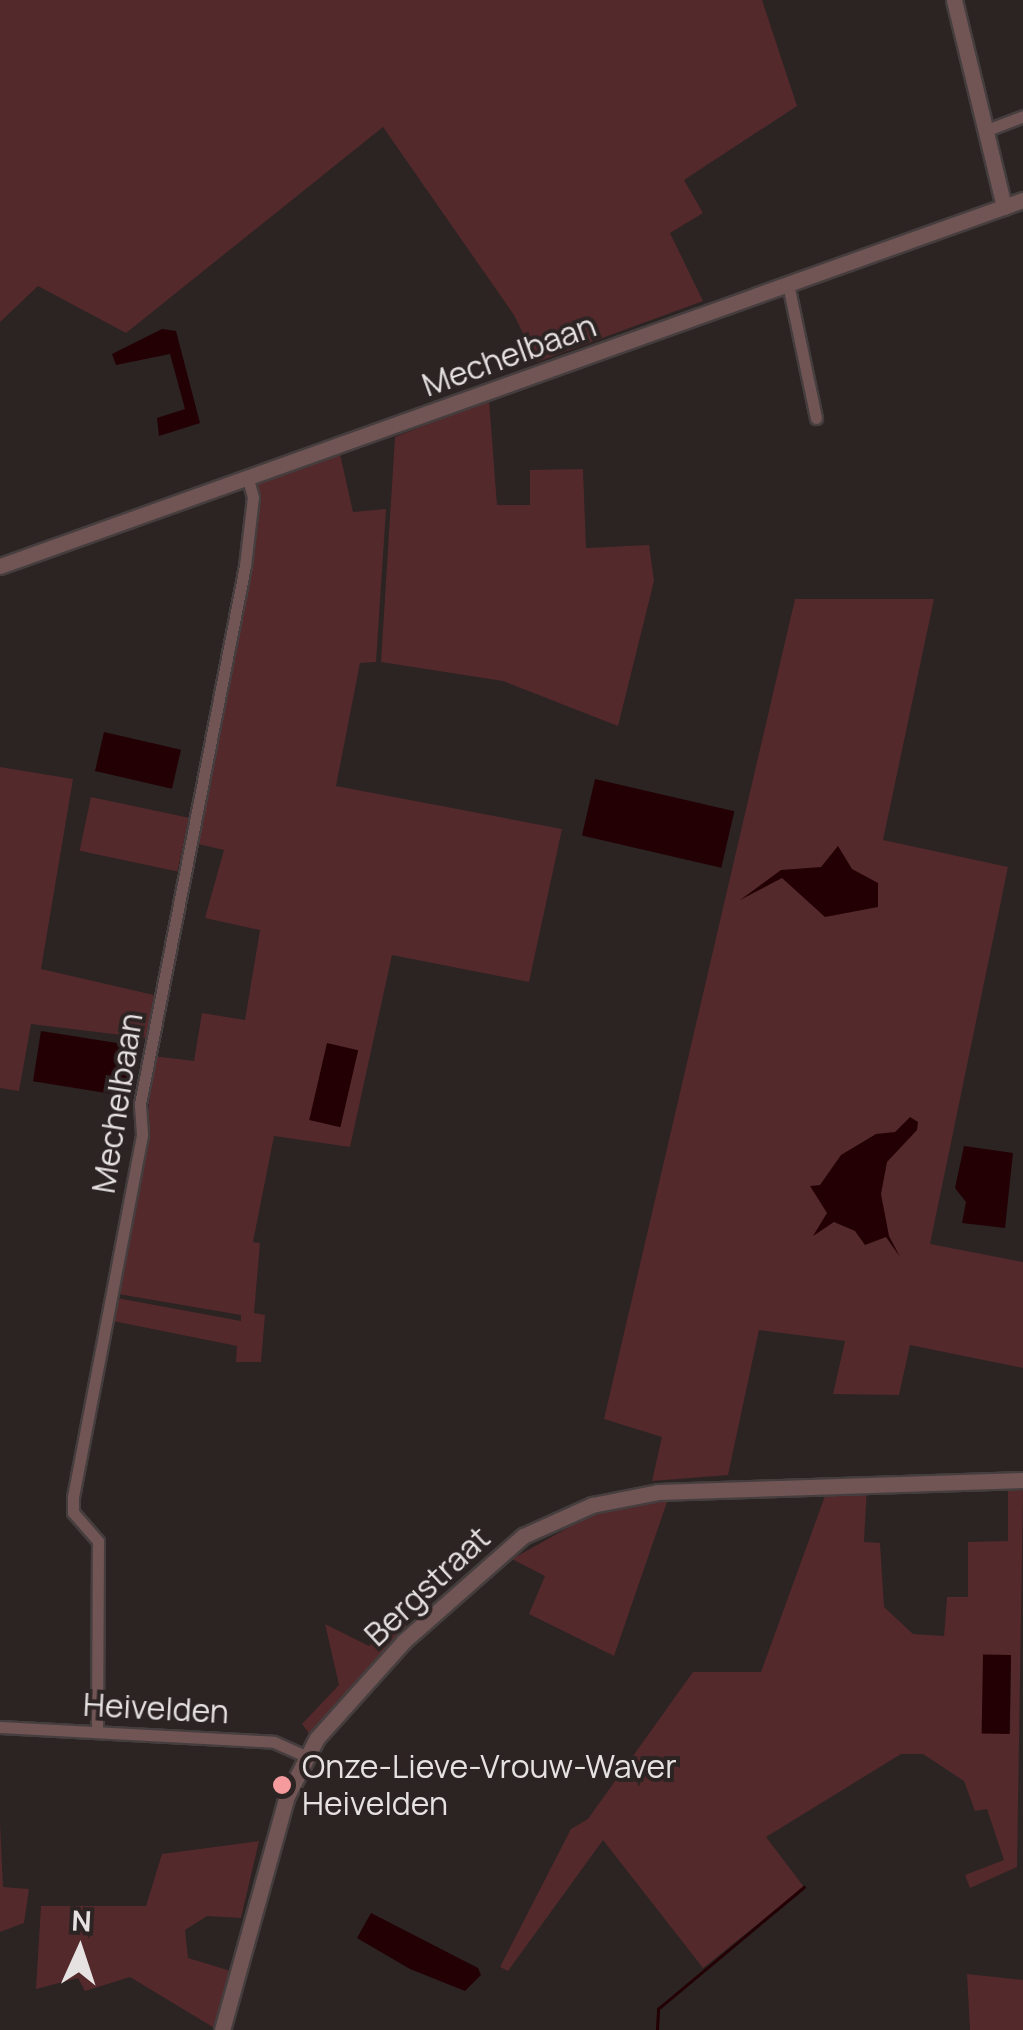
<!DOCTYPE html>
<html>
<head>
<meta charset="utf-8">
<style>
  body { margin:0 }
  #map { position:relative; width:1023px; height:2030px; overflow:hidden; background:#2c2323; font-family:Manrope,sans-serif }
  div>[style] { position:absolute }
  .green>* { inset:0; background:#53292b; transform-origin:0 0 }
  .water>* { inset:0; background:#230004; transform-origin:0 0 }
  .stream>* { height:2.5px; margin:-1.25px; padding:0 1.25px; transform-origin:1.25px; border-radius:1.25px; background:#230004 }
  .roads { filter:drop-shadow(2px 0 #463e3e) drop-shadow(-2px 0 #463e3e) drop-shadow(0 2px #463e3e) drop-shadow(0 -2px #463e3e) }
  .minor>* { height:11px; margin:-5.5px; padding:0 5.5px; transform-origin:5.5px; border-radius:5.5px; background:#715555 }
  .tertiary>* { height:15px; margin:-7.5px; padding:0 7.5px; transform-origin:7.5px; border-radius:7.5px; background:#715555 }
  .dots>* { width:28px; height:28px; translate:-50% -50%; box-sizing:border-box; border:5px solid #2c2323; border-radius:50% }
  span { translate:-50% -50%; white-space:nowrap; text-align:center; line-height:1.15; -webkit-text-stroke:8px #2c2323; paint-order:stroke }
  .street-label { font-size:32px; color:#e7e2e2 }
  .poi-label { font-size:32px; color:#e7e2e2 }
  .left { translate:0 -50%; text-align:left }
  .north { position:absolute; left:30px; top:1900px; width:100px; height:100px; -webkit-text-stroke:8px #2c2323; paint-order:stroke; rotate:3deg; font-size:28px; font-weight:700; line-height:40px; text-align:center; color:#e7e2e2 }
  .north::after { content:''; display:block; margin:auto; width:35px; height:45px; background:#e7e2e2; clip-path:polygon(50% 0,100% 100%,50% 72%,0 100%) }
</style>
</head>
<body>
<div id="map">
  <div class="green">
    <div style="clip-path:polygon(0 0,762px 0,797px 106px,684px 180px,703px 213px,670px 233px,703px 301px,537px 362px,514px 315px,383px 127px,126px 333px,38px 286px,0 322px)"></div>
    <div style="clip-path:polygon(489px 400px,497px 505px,530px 505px,530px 470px,583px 469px,586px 548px,649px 545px,654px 581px,618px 726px,503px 681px,381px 662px,395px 437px)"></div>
    <div style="clip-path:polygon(340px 454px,353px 512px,386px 509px,376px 662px,360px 663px,336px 786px,562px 829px,529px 982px,392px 955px,350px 1147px,274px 1136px,253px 1242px,260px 1243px,254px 1313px,265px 1315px,261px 1362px,236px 1362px,237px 1346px,113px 1321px,117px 1298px,241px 1321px,241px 1315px,118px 1294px,146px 1141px,153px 1056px,194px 1061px,202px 1013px,245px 1020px,260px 930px,205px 918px,224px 850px,198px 844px,258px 520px,257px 484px)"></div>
    <div style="clip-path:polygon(795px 599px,934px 599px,883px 840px,1008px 867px,930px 1244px,1023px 1262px,1023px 1368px,910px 1345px,899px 1395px,833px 1394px,845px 1341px,759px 1330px,728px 1475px,652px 1481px,662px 1437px,604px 1419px)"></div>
    <div style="clip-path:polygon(0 767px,73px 779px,41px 969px,154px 995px,146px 1038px,31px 1024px,19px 1091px,0 1088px)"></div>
    <div style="left:91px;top:797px;width:100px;height:55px;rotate:12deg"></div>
    <div style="clip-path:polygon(evenodd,867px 1486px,864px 1542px,880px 1543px,884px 1607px,913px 1634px,944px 1636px,947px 1597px,968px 1597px,968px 1542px,1008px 1541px,1008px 1491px,1023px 1490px,1017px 1867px,970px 1888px,965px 1875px,1004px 1860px,987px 1809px,975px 1811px,964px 1781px,923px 1754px,901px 1754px,766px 1837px,804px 1887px,703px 1968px,603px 1840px,508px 1971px,500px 1967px,571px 1829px,588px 1819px,693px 1672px,761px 1672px,825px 1496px,694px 1501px,693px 1490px,867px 1486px,984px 1656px,1011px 1656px,1010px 1734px,984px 1656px)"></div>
    <div style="clip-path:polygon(668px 1499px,614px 1656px,529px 1614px,545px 1576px,512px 1559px,589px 1516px)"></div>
    <div style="clip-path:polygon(404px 1616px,411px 1623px,311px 1736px,302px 1724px,339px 1685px,325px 1624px,369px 1646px)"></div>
    <div style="clip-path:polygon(0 1822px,3px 1887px,29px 1889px,24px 1923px,0 1932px)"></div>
    <div style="clip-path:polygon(259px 1841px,241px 1918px,207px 1916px,185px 1930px,188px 1958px,234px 1972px,216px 2029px,130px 1977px,85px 1991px,78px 1978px,36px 1989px,41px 1906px,146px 1906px,162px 1854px)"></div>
    <div style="clip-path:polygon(967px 1974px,1023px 1980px,1023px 2030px,970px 2030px)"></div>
  </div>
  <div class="water">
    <div style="clip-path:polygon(162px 329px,176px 331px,200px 423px,159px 436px,157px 418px,185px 409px,170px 354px,116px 365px,112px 354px)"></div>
    <div style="left:104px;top:732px;width:79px;height:40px;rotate:13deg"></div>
    <div style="left:595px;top:779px;width:143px;height:58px;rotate:13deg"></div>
    <div style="clip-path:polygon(838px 846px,852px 869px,878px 883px,878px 907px,825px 917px,782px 878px,740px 900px,781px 870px,821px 867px)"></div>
    <div style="left:41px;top:1031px;width:93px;height:51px;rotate:9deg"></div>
    <div style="left:327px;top:1043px;width:32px;height:79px;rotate:13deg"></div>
    <div style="clip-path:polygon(910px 1117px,918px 1122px,917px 1130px,887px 1162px,881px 1194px,889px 1236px,900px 1257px,886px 1237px,865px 1245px,855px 1231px,834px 1222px,813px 1236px,827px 1213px,810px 1186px,820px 1185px,841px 1155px,876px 1134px,895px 1132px)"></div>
    <div style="clip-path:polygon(964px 1146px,1013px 1153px,1005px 1228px,962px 1223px,966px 1202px,955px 1188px)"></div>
    <div style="left:1011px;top:1655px;width:79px;height:28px;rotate:91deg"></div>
    <div style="clip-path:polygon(371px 1913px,478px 1968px,481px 1975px,465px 1991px,410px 1969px,357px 1938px)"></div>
  </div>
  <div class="stream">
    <div style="left:657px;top:2030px;width:21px;rotate:-87deg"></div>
    <div style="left:658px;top:2009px;width:190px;rotate:-39.9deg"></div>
  </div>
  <div class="roads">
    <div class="minor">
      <div style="left:987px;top:130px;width:39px;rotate:-21deg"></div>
      <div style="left:788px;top:284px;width:137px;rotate:78.2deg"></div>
      <div style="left:0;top:1727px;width:274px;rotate:3.1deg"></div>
      <div style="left:274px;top:1742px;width:35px;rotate:24deg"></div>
      <div style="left:97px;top:1732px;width:191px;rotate:-89.7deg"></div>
      <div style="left:98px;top:1541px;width:38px;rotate:-131deg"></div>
      <div style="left:73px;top:1512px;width:15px;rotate:-90deg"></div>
      <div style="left:73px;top:1497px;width:369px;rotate:-79.2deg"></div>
      <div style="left:142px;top:1134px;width:30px;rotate:-94deg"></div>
      <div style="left:140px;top:1104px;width:548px;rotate:-78.96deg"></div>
      <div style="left:245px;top:566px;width:69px;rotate:-83.4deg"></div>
      <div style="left:253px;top:497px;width:19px;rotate:-106deg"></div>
    </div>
    <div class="tertiary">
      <div style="left:954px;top:0;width:213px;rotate:76.4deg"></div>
      <div style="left:0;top:566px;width:1087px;rotate:-19.69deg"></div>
      <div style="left:222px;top:2030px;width:243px;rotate:-74.5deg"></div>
      <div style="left:287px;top:1796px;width:65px;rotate:-62.7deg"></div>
      <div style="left:317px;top:1738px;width:130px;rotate:-48.1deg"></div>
      <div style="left:404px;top:1641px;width:159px;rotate:-41.4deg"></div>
      <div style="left:523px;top:1536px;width:76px;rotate:-24.2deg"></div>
      <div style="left:592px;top:1505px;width:67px;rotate:-11.1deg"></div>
      <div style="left:658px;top:1492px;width:365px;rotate:-1.9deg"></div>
    </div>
  </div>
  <div class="dots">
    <div style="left:282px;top:1785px;background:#f59b9d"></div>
  </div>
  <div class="street-label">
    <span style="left:509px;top:355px;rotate:-20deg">Mechelbaan</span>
    <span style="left:117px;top:1103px;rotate:-81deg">Mechelbaan</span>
    <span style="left:427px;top:1586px;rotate:-43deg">Bergstraat</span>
    <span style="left:156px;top:1708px;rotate:3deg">Heivelden</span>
  </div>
  <div class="poi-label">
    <span class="left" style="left:302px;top:1785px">Onze-Lieve-Vrouw-Waver<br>Heivelden</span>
  </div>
  <div class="north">N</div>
</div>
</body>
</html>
